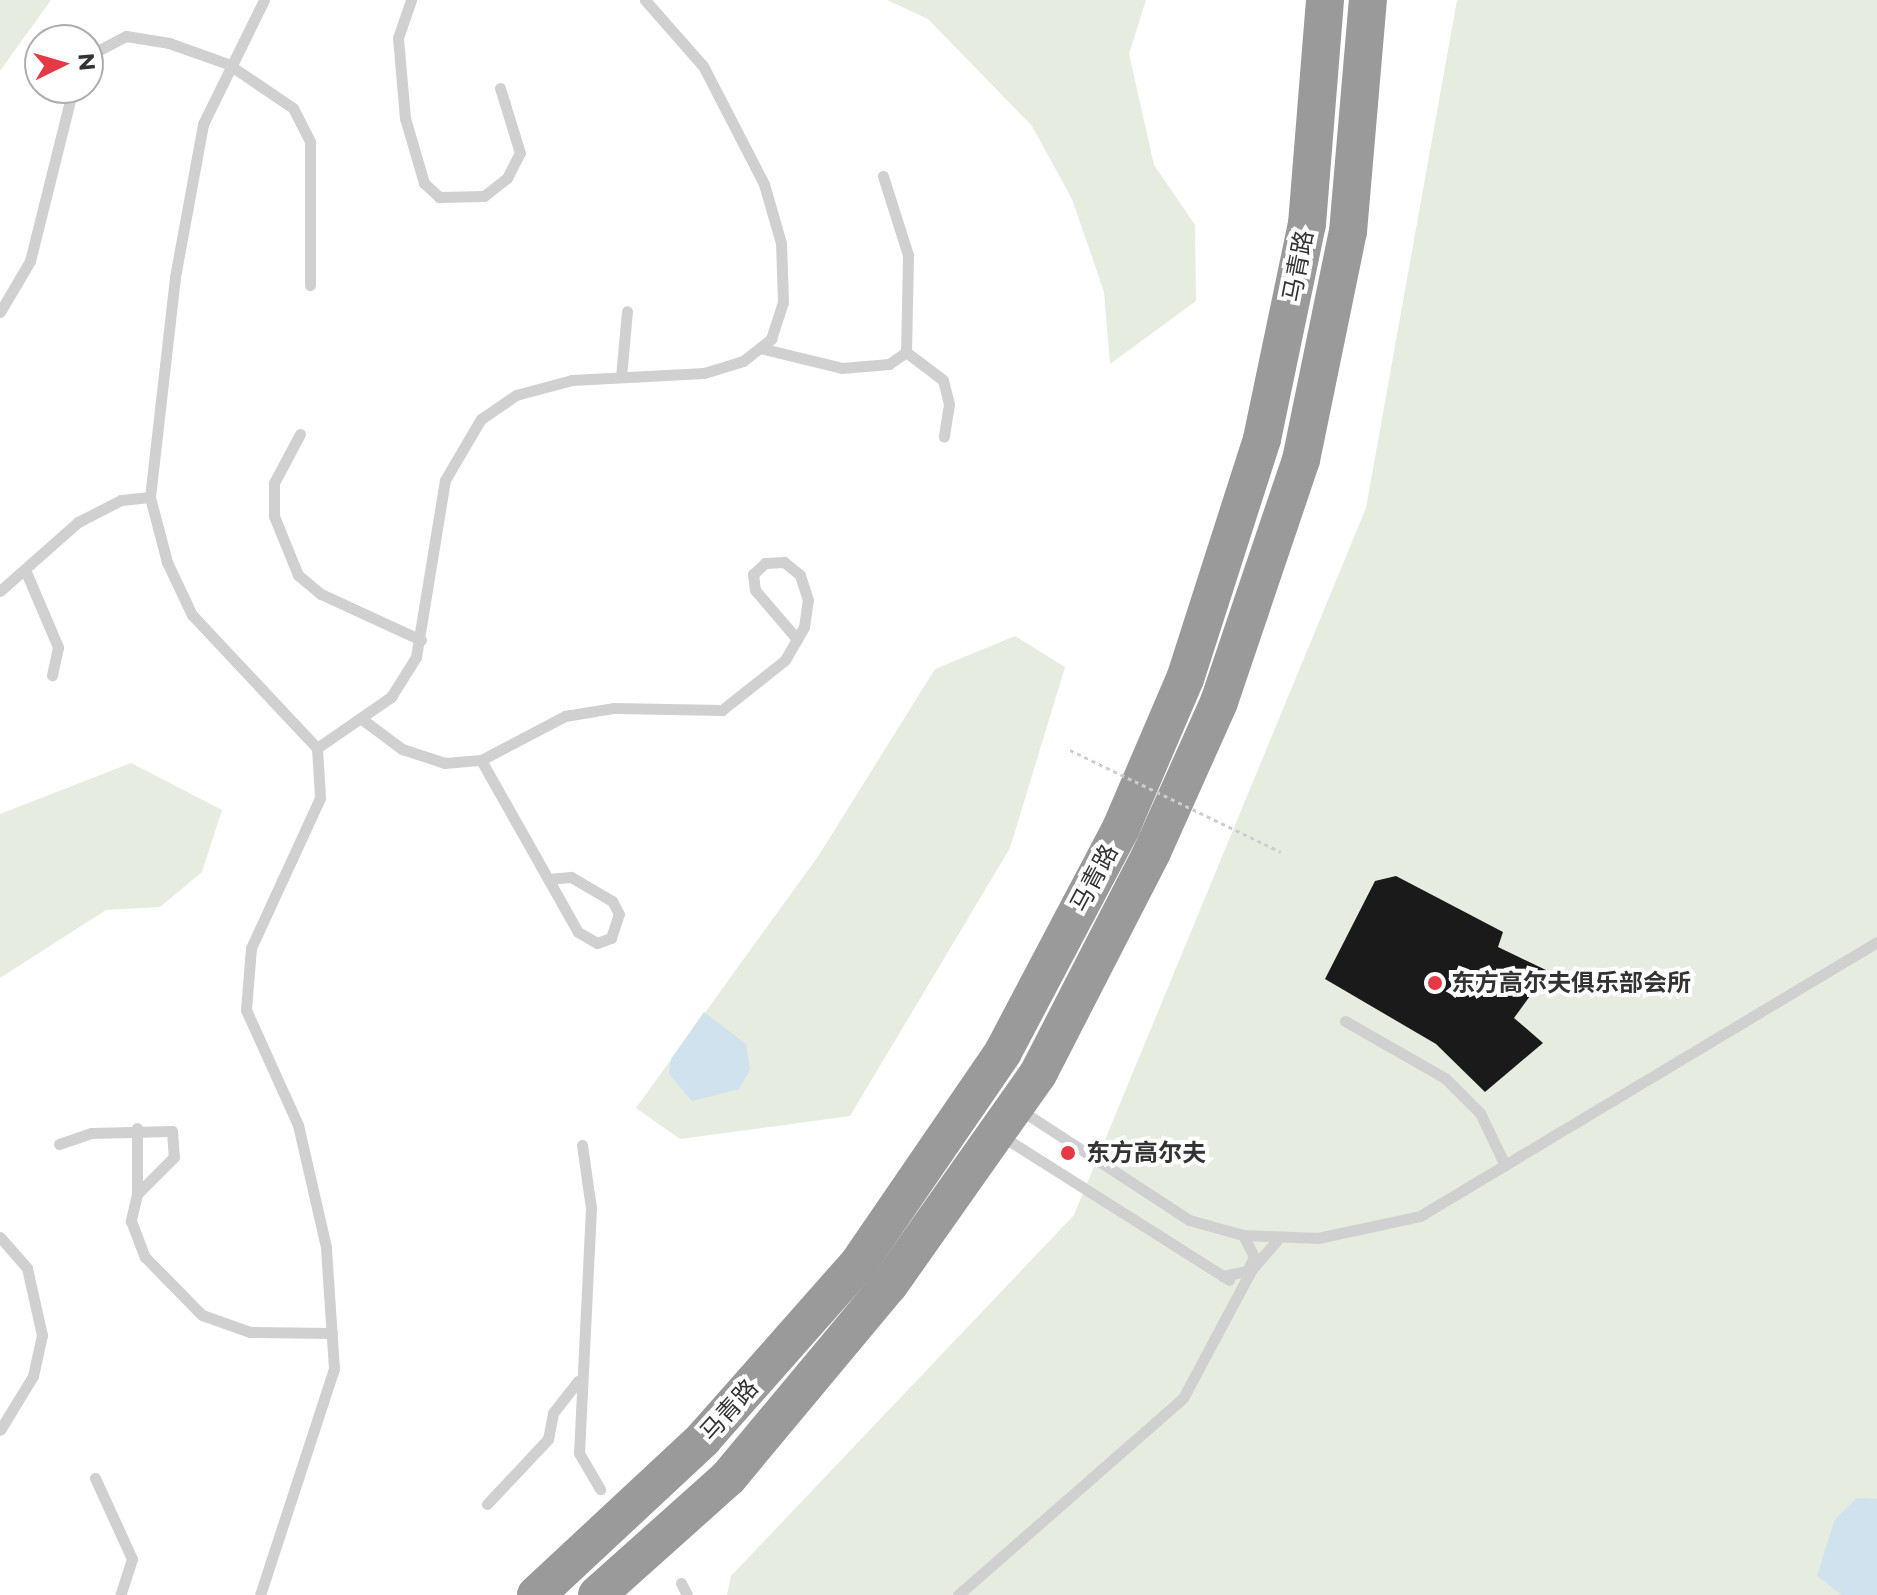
<!DOCTYPE html>
<html>
<head>
<meta charset="utf-8">
<style>
  body { margin:0 }
  #map { position:relative; width:1877px; height:1595px; overflow:hidden; background:#fff; font-family:Montserrat,"Noto Sans SC",sans-serif }
  div>[style] { position:absolute }
  .green>* { inset:0; background:#e6ecdf }
  .water>* { inset:0; background:#cfe2ee }
  .building>* { inset:0; background:#1a1a1a }
  .lane>* { height:11px; margin:-5.5px; padding:0 5.5px; transform-origin:5.5px; border-radius:5.5px; background:#d0d0d0 }
  .highway>* { height:38px; margin:-19px; padding:0 19px; transform-origin:19px; border-radius:19px; background:#9a9a9a }
  .path-bridge>* { height:3px; margin-top:-1.5px; transform-origin:0; background:repeating-linear-gradient(90deg,#cdcdcd 0 4px,transparent 0 8px) }
  .dots>* { width:22px; height:22px; translate:-50% -50%; box-sizing:border-box; border:4px solid #fff; border-radius:50% }
  span { translate:-50% -50%; white-space:nowrap; text-align:center; line-height:1.15; -webkit-text-stroke:8px #fff; paint-order:stroke }
  .street-label { font-size:24px; color:#333 }
  .poi-label { font-size:24px; color:#333; font-weight:700 }
  .left { translate:0 -50%; text-align:left }
  .north { position:absolute; left:24px; top:24px; width:80px; height:80px; box-sizing:border-box; background:#fff; border:2px solid #adadad; border-radius:50%; rotate:85deg; font-size:22px; font-weight:700; line-height:32px; text-align:center; color:#333 }
  .north::after { content:''; display:block; margin:auto; width:28px; height:36px; background:#e63946; clip-path:polygon(50% 0,100% 100%,50% 72%,0 100%) }
</style>
</head>
<body>
<div id="map">
  <div class="green">
    <div style="clip-path:polygon(0 0,51px 0,0 71px)"></div>
    <div style="clip-path:polygon(887px 0,1146px 0,1129px 54px,1154px 165px,1195px 225px,1196px 301px,1110px 364px,1104px 292px,1072px 199px,1032px 126px,928px 19px)"></div>
    <div style="clip-path:polygon(1457px 0,1877px 0,1877px 1595px,727px 1595px,731px 1576px,1074px 1215px,1366px 508px)"></div>
    <div style="clip-path:polygon(1015px 636px,1065px 667px,1010px 848px,850px 1116px,680px 1139px,636px 1108px,819px 855px,935px 669px)"></div>
    <div style="clip-path:polygon(131px 763px,222px 810px,202px 872px,160px 907px,106px 910px,0 978px,0 814px)"></div>
  </div>
  <div class="water">
    <div style="clip-path:polygon(704px 1012px,746px 1044px,750px 1070px,739px 1089px,692px 1101px,669px 1074px,671px 1059px)"></div>
    <div style="clip-path:polygon(1857px 1498px,1877px 1499px,1877px 1595px,1842px 1595px,1817px 1576px,1835px 1519px)"></div>
  </div>
  <div class="building">
    <div style="clip-path:polygon(1396px 876px,1503px 932px,1498px 947px,1548px 971px,1514px 1018px,1543px 1043px,1485px 1092px,1436px 1044px,1325px 979px,1375px 881px)"></div>
  </div>
  <div class="lane">
    <div style="left:411px;top:0;width:40px;rotate:108.9deg"></div>
    <div style="left:398px;top:38px;width:80px;rotate:85deg"></div>
    <div style="left:405px;top:118px;width:68px;rotate:73.7deg"></div>
    <div style="left:424px;top:183px;width:21px;rotate:43deg"></div>
    <div style="left:439px;top:197px;width:45px;rotate:-1.3deg"></div>
    <div style="left:484px;top:196px;width:29px;rotate:-38deg"></div>
    <div style="left:507px;top:178px;width:28px;rotate:-63deg"></div>
    <div style="left:520px;top:153px;width:68px;rotate:-107.1deg"></div>
    <div style="left:88px;top:56px;width:43px;rotate:-27.8deg"></div>
    <div style="left:126px;top:36px;width:44px;rotate:9.2deg"></div>
    <div style="left:169px;top:43px;width:63px;rotate:19.6deg"></div>
    <div style="left:228px;top:64px;width:78px;rotate:34.1deg"></div>
    <div style="left:293px;top:108px;width:38px;rotate:63deg"></div>
    <div style="left:310px;top:142px;width:143px;rotate:90deg"></div>
    <div style="left:0;top:312px;width:59px;rotate:-59.5deg"></div>
    <div style="left:30px;top:261px;width:178px;rotate:-76deg"></div>
    <div style="left:760px;top:348px;width:84px;rotate:13.7deg"></div>
    <div style="left:842px;top:368px;width:47px;rotate:-4.9deg"></div>
    <div style="left:889px;top:364px;width:21px;rotate:-35deg"></div>
    <div style="left:906px;top:352px;width:97px;rotate:-88.8deg"></div>
    <div style="left:908px;top:255px;width:83px;rotate:-107.6deg"></div>
    <div style="left:906px;top:352px;width:46px;rotate:37.1deg"></div>
    <div style="left:943px;top:380px;width:25px;rotate:76deg"></div>
    <div style="left:949px;top:404px;width:33px;rotate:99deg"></div>
    <div style="left:621px;top:377px;width:66px;rotate:-84.8deg"></div>
    <div style="left:300px;top:434px;width:55px;rotate:118deg"></div>
    <div style="left:274px;top:483px;width:33px;rotate:90deg"></div>
    <div style="left:274px;top:516px;width:64px;rotate:67.9deg"></div>
    <div style="left:298px;top:575px;width:30px;rotate:40deg"></div>
    <div style="left:321px;top:594px;width:110px;rotate:24.7deg"></div>
    <div style="left:26px;top:572px;width:82px;rotate:66.9deg"></div>
    <div style="left:58px;top:647px;width:29px;rotate:102deg"></div>
    <div style="left:0;top:591px;width:104px;rotate:-41.5deg"></div>
    <div style="left:78px;top:522px;width:48px;rotate:-27.1deg"></div>
    <div style="left:121px;top:500px;width:29px;rotate:-6deg"></div>
    <div style="left:363px;top:720px;width:49px;rotate:36.6deg"></div>
    <div style="left:402px;top:749px;width:45px;rotate:18deg"></div>
    <div style="left:445px;top:763px;width:36px;rotate:-5deg"></div>
    <div style="left:481px;top:760px;width:95px;rotate:-27.6deg"></div>
    <div style="left:565px;top:716px;width:50px;rotate:-9.3deg"></div>
    <div style="left:614px;top:708px;width:108px;rotate:1.1deg"></div>
    <div style="left:722px;top:710px;width:80px;rotate:-38.4deg"></div>
    <div style="left:785px;top:660px;width:38px;rotate:-60deg"></div>
    <div style="left:804px;top:627px;width:27px;rotate:-82deg"></div>
    <div style="left:808px;top:600px;width:26px;rotate:-108deg"></div>
    <div style="left:800px;top:575px;width:21px;rotate:-141deg"></div>
    <div style="left:784px;top:562px;width:19px;rotate:177deg"></div>
    <div style="left:765px;top:563px;width:16px;rotate:137deg"></div>
    <div style="left:753px;top:574px;width:16px;rotate:83deg"></div>
    <div style="left:755px;top:590px;width:65px;rotate:49.4deg"></div>
    <div style="left:317px;top:748px;width:90px;rotate:-34.6deg"></div>
    <div style="left:391px;top:697px;width:47px;rotate:-58deg"></div>
    <div style="left:416px;top:657px;width:179px;rotate:-80.7deg"></div>
    <div style="left:445px;top:480px;width:71px;rotate:-59.5deg"></div>
    <div style="left:481px;top:419px;width:42px;rotate:-34.4deg"></div>
    <div style="left:516px;top:395px;width:58px;rotate:-15deg"></div>
    <div style="left:572px;top:380px;width:132px;rotate:-3deg"></div>
    <div style="left:704px;top:373px;width:41px;rotate:-17.1deg"></div>
    <div style="left:743px;top:361px;width:36px;rotate:-38deg"></div>
    <div style="left:771px;top:339px;width:39px;rotate:-72deg"></div>
    <div style="left:783px;top:302px;width:59px;rotate:-91.9deg"></div>
    <div style="left:781px;top:243px;width:61px;rotate:-106.1deg"></div>
    <div style="left:764px;top:184px;width:133px;rotate:-117.3deg"></div>
    <div style="left:703px;top:66px;width:88px;rotate:-131.3deg"></div>
    <div style="left:481px;top:760px;width:197px;rotate:60.6deg"></div>
    <div style="left:578px;top:932px;width:22px;rotate:30deg"></div>
    <div style="left:597px;top:943px;width:15px;rotate:-20deg"></div>
    <div style="left:611px;top:938px;width:25px;rotate:-72deg"></div>
    <div style="left:619px;top:914px;width:15px;rotate:-118deg"></div>
    <div style="left:612px;top:901px;width:48px;rotate:-149.7deg"></div>
    <div style="left:571px;top:877px;width:21px;rotate:175deg"></div>
    <div style="left:1345px;top:1021px;width:115px;rotate:29.7deg"></div>
    <div style="left:1445px;top:1078px;width:49px;rotate:45deg"></div>
    <div style="left:1480px;top:1113px;width:58px;rotate:64.3deg"></div>
    <div style="left:1019px;top:1109px;width:203px;rotate:33.1deg"></div>
    <div style="left:1189px;top:1220px;width:56px;rotate:15.5deg"></div>
    <div style="left:1243px;top:1235px;width:25px;rotate:63deg"></div>
    <div style="left:1254px;top:1257px;width:16px;rotate:117deg"></div>
    <div style="left:1247px;top:1271px;width:25px;rotate:168deg"></div>
    <div style="left:1000px;top:1135px;width:271px;rotate:32.3deg"></div>
    <div style="left:59px;top:1144px;width:34px;rotate:-19deg"></div>
    <div style="left:91px;top:1133px;width:81px;rotate:-1.4deg"></div>
    <div style="left:172px;top:1131px;width:26px;rotate:86deg"></div>
    <div style="left:174px;top:1157px;width:52px;rotate:135deg"></div>
    <div style="left:137px;top:1194px;width:28px;rotate:103deg"></div>
    <div style="left:131px;top:1221px;width:39px;rotate:69deg"></div>
    <div style="left:145px;top:1257px;width:81px;rotate:45.5deg"></div>
    <div style="left:202px;top:1315px;width:51px;rotate:19.5deg"></div>
    <div style="left:250px;top:1332px;width:82px;rotate:0.7deg"></div>
    <div style="left:582px;top:1145px;width:64px;rotate:81.9deg"></div>
    <div style="left:591px;top:1208px;width:245px;rotate:92.8deg"></div>
    <div style="left:579px;top:1453px;width:42px;rotate:59.7deg"></div>
    <div style="left:137px;top:1194px;width:66px;rotate:-90deg"></div>
    <div style="left:1243px;top:1235px;width:75px;rotate:2.3deg"></div>
    <div style="left:1318px;top:1238px;width:104px;rotate:-12.2deg"></div>
    <div style="left:1420px;top:1216px;width:533px;rotate:-30.95deg"></div>
    <div style="left:0;top:1237px;width:41px;rotate:48.9deg"></div>
    <div style="left:27px;top:1268px;width:69px;rotate:77.4deg"></div>
    <div style="left:42px;top:1335px;width:42px;rotate:102.4deg"></div>
    <div style="left:33px;top:1376px;width:63px;rotate:121.4deg"></div>
    <div style="left:95px;top:1478px;width:89px;rotate:65.4deg"></div>
    <div style="left:132px;top:1559px;width:38px;rotate:108deg"></div>
    <div style="left:487px;top:1504px;width:89px;rotate:-46.8deg"></div>
    <div style="left:548px;top:1439px;width:26px;rotate:-79deg"></div>
    <div style="left:553px;top:1413px;width:41px;rotate:-52deg"></div>
    <div style="left:681px;top:1583px;width:13px;rotate:63deg"></div>
    <div style="left:260px;top:1595px;width:238px;rotate:-71.9deg"></div>
    <div style="left:334px;top:1369px;width:122px;rotate:-93.8deg"></div>
    <div style="left:326px;top:1247px;width:125px;rotate:-102.9deg"></div>
    <div style="left:298px;top:1125px;width:126px;rotate:-114.3deg"></div>
    <div style="left:246px;top:1010px;width:62px;rotate:-85.4deg"></div>
    <div style="left:251px;top:948px;width:165px;rotate:-65.3deg"></div>
    <div style="left:320px;top:798px;width:50px;rotate:-93.4deg"></div>
    <div style="left:317px;top:748px;width:183px;rotate:-133.2deg"></div>
    <div style="left:192px;top:615px;width:59px;rotate:-115.3deg"></div>
    <div style="left:167px;top:562px;width:67px;rotate:-104.7deg"></div>
    <div style="left:150px;top:497px;width:221px;rotate:-83.5deg"></div>
    <div style="left:175px;top:277px;width:156px;rotate:-79.6deg"></div>
    <div style="left:203px;top:124px;width:138px;rotate:-63.8deg"></div>
    <div style="left:958px;top:1595px;width:299px;rotate:-41.2deg"></div>
    <div style="left:1183px;top:1398px;width:146px;rotate:-61.9deg"></div>
    <div style="left:1252px;top:1269px;width:38px;rotate:-49deg"></div>
  </div>
  <div class="highway">
    <div style="left:536px;top:1595px;width:229px;rotate:-43deg"></div>
    <div style="left:703px;top:1439px;width:234px;rotate:-48.5deg"></div>
    <div style="left:858px;top:1264px;width:257px;rotate:-55.6deg"></div>
    <div style="left:1003px;top:1052px;width:253px;rotate:-62.2deg"></div>
    <div style="left:1121px;top:828px;width:162px;rotate:-66.8deg"></div>
    <div style="left:1185px;top:679px;width:252px;rotate:-72.2deg"></div>
    <div style="left:1262px;top:439px;width:220px;rotate:-78.2deg"></div>
    <div style="left:1307px;top:224px;width:225px;rotate:-85.4deg"></div>
    <div style="left:597px;top:1595px;width:176px;rotate:-41.8deg"></div>
    <div style="left:728px;top:1478px;width:251px;rotate:-50.2deg"></div>
    <div style="left:889px;top:1285px;width:258px;rotate:-54.8deg"></div>
    <div style="left:1038px;top:1074px;width:250px;rotate:-62.8deg"></div>
    <div style="left:1152px;top:852px;width:164px;rotate:-65.9deg"></div>
    <div style="left:1219px;top:702px;width:256px;rotate:-71.3deg"></div>
    <div style="left:1301px;top:460px;width:233px;rotate:-78.4deg"></div>
    <div style="left:1348px;top:232px;width:233px;rotate:-85.1deg"></div>
  </div>
  <div class="path-bridge">
    <div style="left:1070px;top:750px;width:234px;rotate:25.8deg"></div>
  </div>
  <div class="dots">
    <div style="left:1435px;top:983px;background:#e63946"></div>
    <div style="left:1068px;top:1153px;background:#e63946"></div>
  </div>
  <div class="street-label">
    <span style="left:1298px;top:266px;rotate:-79deg">马青路</span>
    <span style="left:1094px;top:878px;rotate:-62deg">马青路</span>
    <span style="left:729px;top:1410px;rotate:-48deg">马青路</span>
  </div>
  <div class="poi-label">
    <span class="left" style="left:1451px;top:983px">东方高尔夫俱乐部会所</span>
    <span class="left" style="left:1086px;top:1153px">东方高尔夫</span>
  </div>
  <div class="north">N</div>
</div>
</body>
</html>
